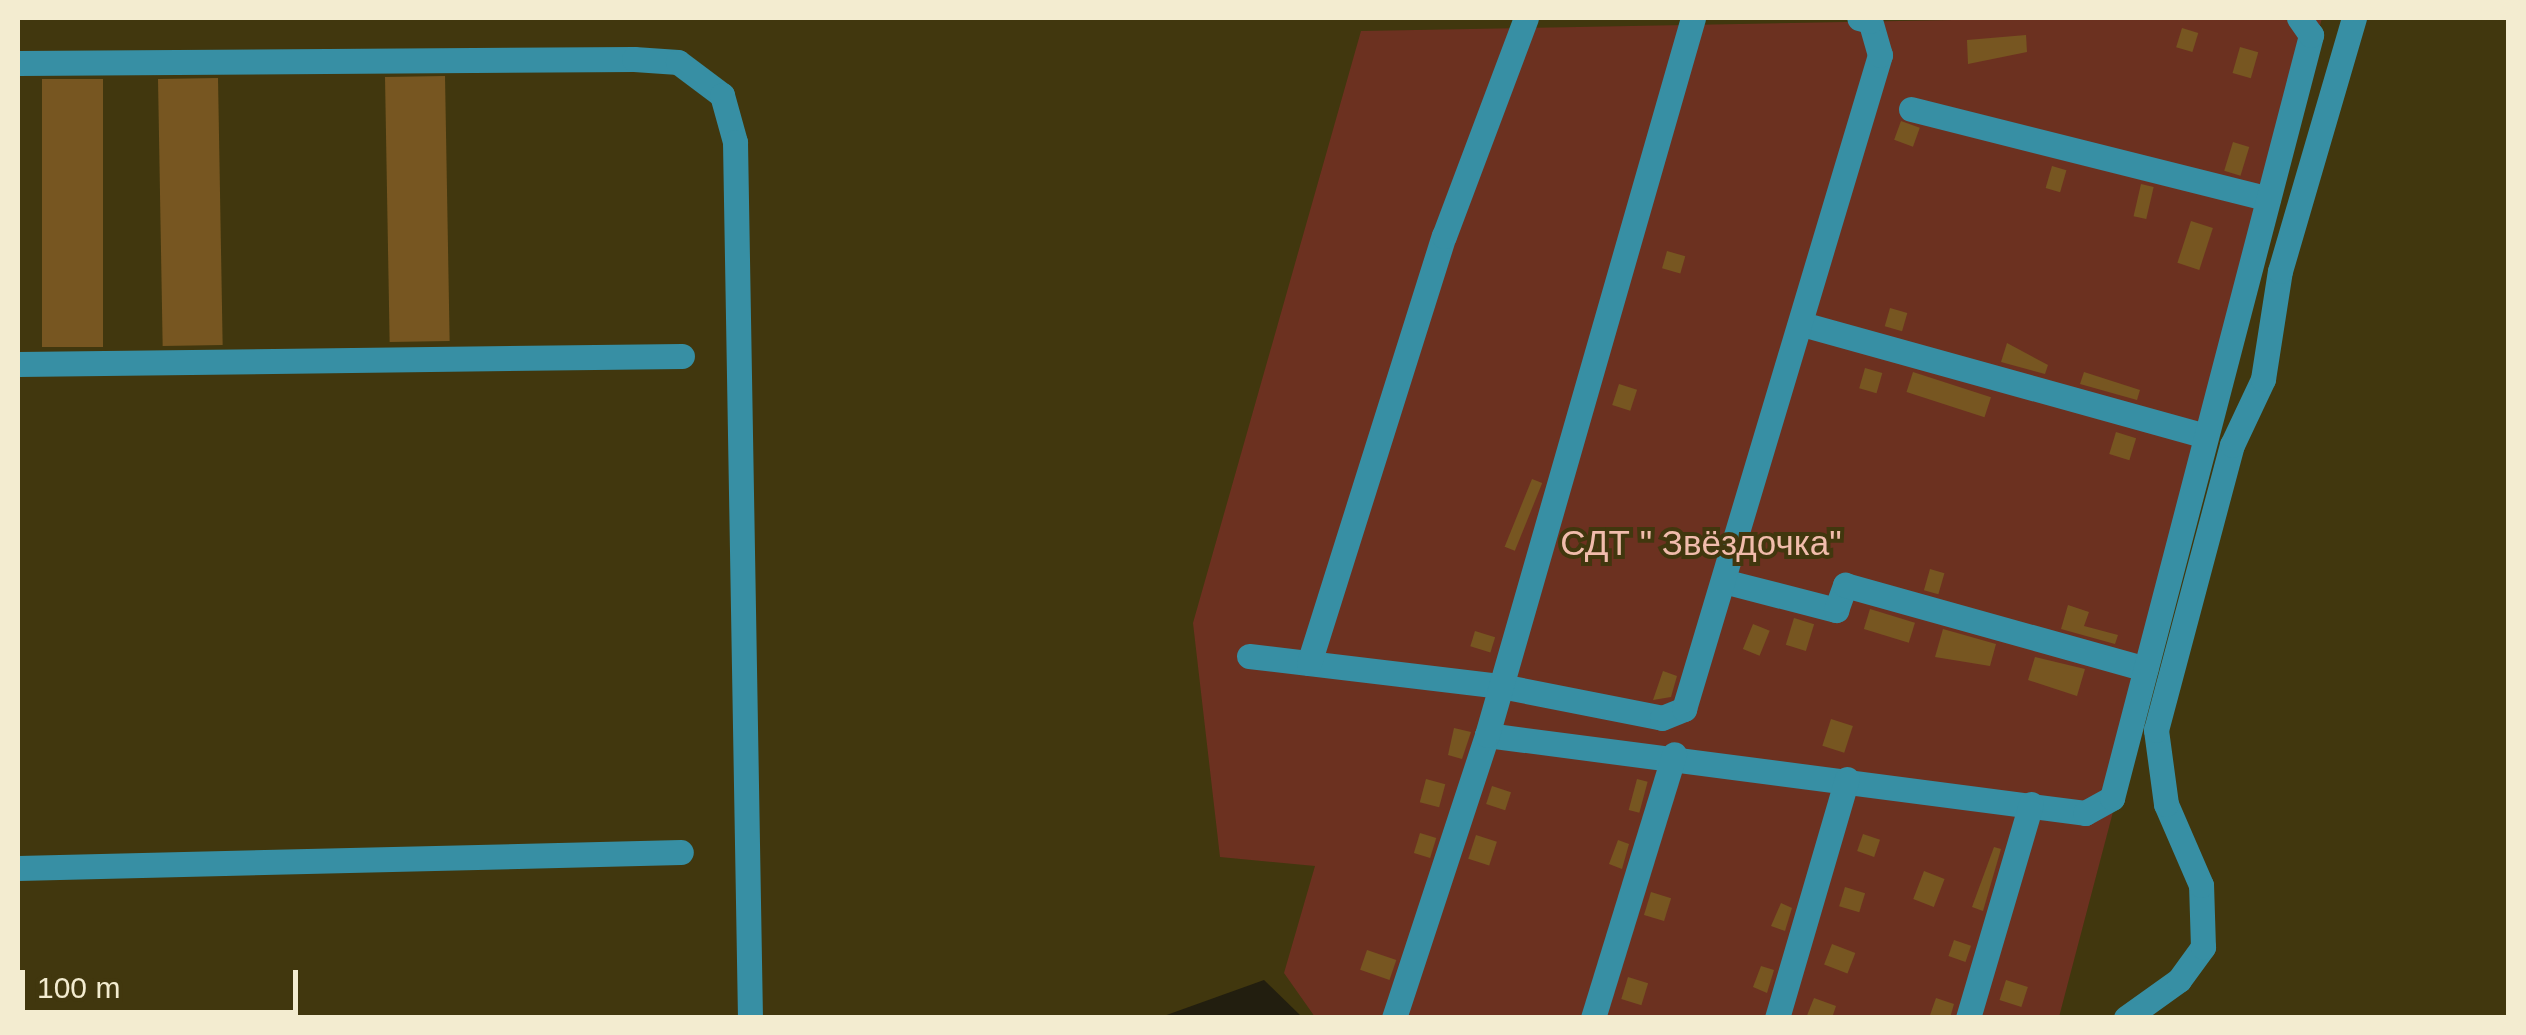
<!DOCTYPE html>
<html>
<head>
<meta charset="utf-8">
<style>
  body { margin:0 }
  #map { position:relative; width:2526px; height:1035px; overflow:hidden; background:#41370e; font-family:Helvetica,sans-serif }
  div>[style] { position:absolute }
  .green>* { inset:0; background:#6c3120 }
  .water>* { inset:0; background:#221e0f }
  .building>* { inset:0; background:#775621; transform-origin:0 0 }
  .minor>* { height:25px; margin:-12.5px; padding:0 12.5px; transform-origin:12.5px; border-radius:12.5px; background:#378fa4 }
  span { translate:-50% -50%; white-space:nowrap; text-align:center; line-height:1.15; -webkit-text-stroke:8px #41370e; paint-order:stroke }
  .park-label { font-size:35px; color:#f1bcac }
  .frame { position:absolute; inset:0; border:20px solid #f3ecd0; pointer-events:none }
  .scale { position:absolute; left:20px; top:970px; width:278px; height:45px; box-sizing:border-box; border:5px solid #f3ecd0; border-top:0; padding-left:12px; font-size:30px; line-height:35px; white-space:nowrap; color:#f3ecd0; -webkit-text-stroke:8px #41370e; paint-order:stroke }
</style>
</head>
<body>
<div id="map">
  <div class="green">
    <div style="clip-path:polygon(2055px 18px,2322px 18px,2059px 1017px,1315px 1017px,1284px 973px,1315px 866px,1220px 857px,1193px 623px,1361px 31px)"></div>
  </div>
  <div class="water">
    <div style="clip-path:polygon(1264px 980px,1302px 1017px,1161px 1017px)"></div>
  </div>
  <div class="building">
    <div style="left:2182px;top:28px;width:17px;height:20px;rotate:17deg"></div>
    <div style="clip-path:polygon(2026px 35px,2027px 52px,1968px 64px,1967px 40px)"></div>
    <div style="left:2240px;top:47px;width:19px;height:27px;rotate:16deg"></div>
    <div style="left:445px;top:76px;width:265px;height:60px;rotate:89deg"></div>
    <div style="left:218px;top:78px;width:267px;height:60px;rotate:89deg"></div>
    <div style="left:42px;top:79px;width:61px;height:268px"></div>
    <div style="left:1901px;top:121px;width:20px;height:20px;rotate:20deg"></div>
    <div style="left:2233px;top:142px;width:17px;height:30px;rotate:17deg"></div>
    <div style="left:2052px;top:166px;width:15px;height:23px;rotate:16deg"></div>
    <div style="left:2141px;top:184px;width:13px;height:33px;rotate:13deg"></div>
    <div style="left:2191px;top:221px;width:23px;height:44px;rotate:18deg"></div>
    <div style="left:1667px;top:251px;width:19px;height:18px;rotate:16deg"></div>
    <div style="left:1890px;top:308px;width:18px;height:19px;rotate:16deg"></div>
    <div style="clip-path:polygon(2007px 343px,2048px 365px,2045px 374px,2001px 362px)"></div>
    <div style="left:1865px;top:368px;width:18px;height:21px;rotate:16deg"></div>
    <div style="left:1913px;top:372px;width:82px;height:21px;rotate:18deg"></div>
    <div style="clip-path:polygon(2084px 372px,2140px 390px,2137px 400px,2080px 384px)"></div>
    <div style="left:1619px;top:384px;width:19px;height:22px;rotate:18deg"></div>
    <div style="left:2116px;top:432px;width:21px;height:23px;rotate:17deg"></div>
    <div style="left:1532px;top:479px;width:11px;height:73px;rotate:22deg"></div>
    <div style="left:1930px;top:569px;width:15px;height:22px;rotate:16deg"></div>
    <div style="clip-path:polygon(2068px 605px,2089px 612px,2084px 626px,2118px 635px,2115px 644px,2061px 629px)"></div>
    <div style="left:1870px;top:609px;width:47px;height:21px;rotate:17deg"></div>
    <div style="left:1794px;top:618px;width:21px;height:28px;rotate:17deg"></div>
    <div style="left:1753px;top:624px;width:18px;height:27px;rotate:22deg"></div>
    <div style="clip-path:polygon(1943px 629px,1996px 644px,1990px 666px,1935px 657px)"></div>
    <div style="left:1475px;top:631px;width:21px;height:16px;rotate:17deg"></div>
    <div style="clip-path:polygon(2035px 657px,2085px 669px,2077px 696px,2028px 680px)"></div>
    <div style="clip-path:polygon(1663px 671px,1677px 676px,1671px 697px,1653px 700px)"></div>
    <div style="left:1831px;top:719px;width:23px;height:28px;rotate:18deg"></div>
    <div style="clip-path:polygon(1454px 728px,1471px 732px,1462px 759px,1448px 755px)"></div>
    <div style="left:1426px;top:779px;width:20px;height:24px;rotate:15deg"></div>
    <div style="left:1637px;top:779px;width:11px;height:32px;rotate:15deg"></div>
    <div style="left:1492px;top:786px;width:20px;height:19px;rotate:18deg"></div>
    <div style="left:1420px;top:833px;width:17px;height:21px;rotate:17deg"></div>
    <div style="left:1863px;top:834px;width:18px;height:18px;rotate:19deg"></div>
    <div style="left:1476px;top:835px;width:22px;height:25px;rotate:18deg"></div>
    <div style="clip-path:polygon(1618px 840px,1629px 844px,1622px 869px,1609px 864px)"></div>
    <div style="clip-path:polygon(1994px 847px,2001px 849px,1983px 911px,1972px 907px)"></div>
    <div style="left:1924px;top:871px;width:22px;height:30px;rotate:21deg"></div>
    <div style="left:1845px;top:887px;width:21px;height:20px;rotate:17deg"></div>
    <div style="left:1651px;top:892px;width:21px;height:24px;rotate:17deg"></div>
    <div style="clip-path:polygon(1781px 903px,1792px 908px,1785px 931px,1771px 926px)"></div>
    <div style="left:1954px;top:940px;width:18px;height:17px;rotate:19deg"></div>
    <div style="left:1832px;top:944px;width:25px;height:22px;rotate:21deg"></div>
    <div style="left:1367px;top:950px;width:31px;height:21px;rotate:19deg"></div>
    <div style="clip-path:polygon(1761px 966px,1774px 970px,1767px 993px,1753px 987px)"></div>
    <div style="left:1628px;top:977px;width:21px;height:23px;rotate:17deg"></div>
    <div style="left:2006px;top:980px;width:23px;height:21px;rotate:18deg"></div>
    <div style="clip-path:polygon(1814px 998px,1836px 1006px,1832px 1018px,1806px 1018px)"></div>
    <div style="clip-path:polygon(1936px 998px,1954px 1004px,1950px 1018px,1929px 1018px)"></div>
  </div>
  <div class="minor">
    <div style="left:18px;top:63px;width:616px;rotate:-0.37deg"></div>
    <div style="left:634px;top:59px;width:44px;rotate:3.9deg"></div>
    <div style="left:678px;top:62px;width:55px;rotate:36.9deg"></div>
    <div style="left:722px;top:95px;width:49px;rotate:74.5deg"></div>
    <div style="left:735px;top:142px;width:876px;rotate:89.02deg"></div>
    <div style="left:1911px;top:109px;width:368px;rotate:14.1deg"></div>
    <div style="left:1802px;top:324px;width:419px;rotate:15.5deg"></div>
    <div style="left:18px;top:364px;width:664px;rotate:-0.69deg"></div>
    <div style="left:1727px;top:582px;width:113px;rotate:14.4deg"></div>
    <div style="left:1836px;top:610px;width:27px;rotate:-70deg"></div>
    <div style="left:1845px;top:585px;width:312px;rotate:15.6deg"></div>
    <div style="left:1249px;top:656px;width:254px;rotate:6.8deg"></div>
    <div style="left:1501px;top:686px;width:164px;rotate:11.2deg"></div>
    <div style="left:1662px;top:718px;width:24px;rotate:-22deg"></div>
    <div style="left:1684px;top:709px;width:683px;rotate:-73.32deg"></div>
    <div style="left:1880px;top:55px;width:35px;rotate:-106deg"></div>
    <div style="left:1870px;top:21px;width:11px;rotate:-165deg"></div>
    <div style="left:1309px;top:663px;width:448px;rotate:-72.5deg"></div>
    <div style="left:1444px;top:236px;width:233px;rotate:-69.4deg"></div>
    <div style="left:1487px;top:735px;width:603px;rotate:7.43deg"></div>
    <div style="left:2085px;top:813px;width:31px;rotate:-29deg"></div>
    <div style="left:2112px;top:798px;width:789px;rotate:-75.38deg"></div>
    <div style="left:2311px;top:35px;width:21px;rotate:-125deg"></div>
    <div style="left:18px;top:868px;width:663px;rotate:-1.38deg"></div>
    <div style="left:1394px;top:1018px;width:298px;rotate:-71.8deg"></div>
    <div style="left:1487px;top:735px;width:746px;rotate:-73.97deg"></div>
    <div style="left:1593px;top:1018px;width:276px;rotate:-72.9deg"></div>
    <div style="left:1777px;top:1018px;width:249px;rotate:-73.7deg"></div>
    <div style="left:1968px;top:1018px;width:223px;rotate:-73.6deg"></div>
    <div style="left:2126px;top:1018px;width:65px;rotate:-35.6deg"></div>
    <div style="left:2179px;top:980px;width:41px;rotate:-54deg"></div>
    <div style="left:2203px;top:947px;width:62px;rotate:-91.8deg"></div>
    <div style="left:2201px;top:885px;width:88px;rotate:-113.4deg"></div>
    <div style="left:2166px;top:804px;width:75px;rotate:-97.7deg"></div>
    <div style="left:2156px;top:730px;width:295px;rotate:-75.1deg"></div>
    <div style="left:2232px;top:445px;width:73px;rotate:-64.8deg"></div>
    <div style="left:2263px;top:379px;width:109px;rotate:-81.1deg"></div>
    <div style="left:2280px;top:271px;width:264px;rotate:-73.7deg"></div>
  </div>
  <div class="park-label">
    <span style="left:1701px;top:543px">СДТ " Звёздочка"</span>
  </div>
  <div class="frame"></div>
  <div class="scale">100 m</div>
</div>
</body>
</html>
